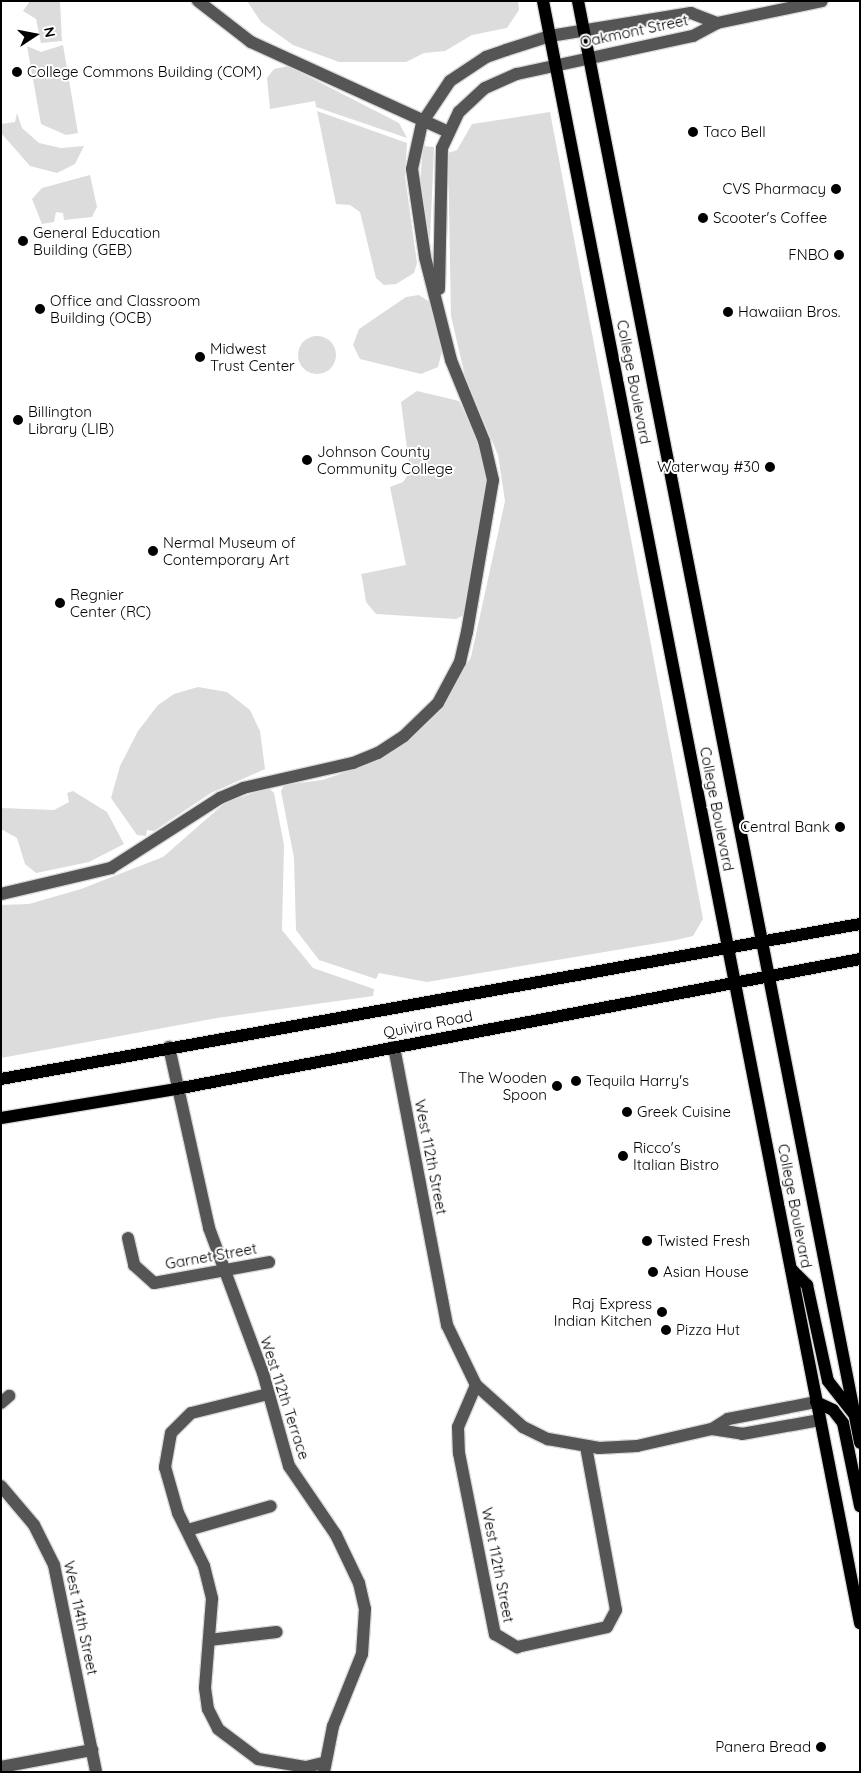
<!DOCTYPE html>
<html>
<head>
<meta charset="utf-8">
<style>
  body { margin:0 }
  #map { position:relative; width:861px; height:1773px; overflow:hidden; background:#fff; font-family:Quicksand,sans-serif }
  div>[style] { position:absolute }
  .green>* { inset:0; background:#dcdcdc }
  .round { border-radius:50% }
  .roads { filter:drop-shadow(1px 0 #dbdbdb) drop-shadow(-1px 0 #dbdbdb) drop-shadow(0 1px #dbdbdb) drop-shadow(0 -1px #dbdbdb) }
  .minor>* { height:12px; margin:-6px; padding:0 6px; transform-origin:6px; border-radius:6px; background:#555 }
  .major>* { height:12px; margin:-6px; padding:0 6px; transform-origin:6px; border-radius:6px; background:#000 }
  .dots>* { width:14px; height:14px; translate:-50% -50%; box-sizing:border-box; border:2px solid #fff; border-radius:50% }
  span { translate:-50% -50%; white-space:nowrap; text-align:center; line-height:1.15; -webkit-text-stroke:4px #fff; paint-order:stroke }
  .street-label { font-size:15px; color:#000 }
  .poi-label { font-size:15px; color:#000 }
  .left { translate:0 -50%; text-align:left }
  .right { translate:-100% -50%; text-align:right }
  .frame { position:absolute; inset:0; border:2px solid #000; pointer-events:none }
  .north { position:absolute; left:10px; top:10px; width:50px; height:50px; -webkit-text-stroke:4px #fff; paint-order:stroke; rotate:79deg; font-size:14px; font-weight:700; line-height:20px; text-align:center; color:#000 }
  .north::after { content:''; display:block; margin:auto; width:18px; height:22px; background:#000; clip-path:polygon(50% 0,100% 100%,50% 72%,0 100%) }
</style>
</head>
<body>
<div id="map">
  <div class="green">
    <div style="clip-path:polygon(30px 1px,60px 1px,62px 41px,41px 43px,36px 19px,23px 11px)"></div>
    <div style="clip-path:polygon(247px 1px,518px 1px,519px 10px,507px 28px,472px 35px,445px 51px,424px 53px,406px 62px,339px 62px,293px 45px,261px 22px)"></div>
    <div style="clip-path:polygon(63px 45px,78px 133px,66px 135px,41px 124px,27px 46px,41px 52px)"></div>
    <div style="clip-path:polygon(288px 66px,399px 123px,407px 138px,316px 107px,315px 101px,270px 109px,267px 78px,274px 69px)"></div>
    <div style="clip-path:polygon(317px 111px,407px 143px,405px 176px,417px 263px,414px 273px,396px 284px,384px 285px,376px 278px,360px 212px,350px 205px,336px 204px)"></div>
    <div style="clip-path:polygon(550px 112px,703px 919px,693px 936px,676px 940px,427px 982px,379px 973px,376px 979px,319px 960px,296px 930px,294px 858px,281px 791px,284px 785px,322px 780px,367px 765px,407px 742px,439px 712px,471px 657px,505px 501px,498px 455px,465px 376px,451px 316px,448px 153px,457px 150px,472px 124px)"></div>
    <div style="clip-path:polygon(17px 113px,22px 128px,39px 143px,61px 148px,84px 146px,75px 164px,57px 173px,30px 166px,1px 133px,1px 124px,15px 122px)"></div>
    <div style="clip-path:polygon(423px 146px,434px 147px,430px 240px,420px 183px)"></div>
    <div style="clip-path:polygon(90px 175px,97px 207px,92px 217px,64px 220px,63px 213px,56px 212px,54px 222px,42px 224px,32px 199px,42px 188px)"></div>
    <div style="clip-path:polygon(419px 295px,431px 303px,442px 351px,438px 367px,421px 374px,360px 359px,353px 345px,359px 329px,406px 297px)"></div>
    <div class="round" style="left:298px;top:336px;width:38px;height:38px"></div>
    <div style="clip-path:polygon(417px 391px,459px 401px,479px 443px,487px 481px,464px 615px,456px 619px,376px 614px,366px 602px,363px 583px,361px 574px,406px 565px,390px 487px,403px 482px,410px 472px,401px 402px)"></div>
    <div style="clip-path:polygon(198px 687px,227px 692px,250px 710px,260px 731px,265px 769px,211px 793px,154px 831px,147px 830px,146px 836px,137px 835px,111px 798px,120px 766px,138px 731px,158px 705px,174px 694px)"></div>
    <div style="clip-path:polygon(269px 788px,274px 793px,284px 845px,282px 930px,313px 968px,374px 989px,373px 996px,217px 1018px,1px 1058px,1px 905px,29px 904px,81px 889px,163px 857px,226px 802px)"></div>
    <div style="clip-path:polygon(73px 791px,107px 812px,124px 844px,89px 862px,36px 873px,25px 864px,17px 838px,1px 829px,1px 808px,54px 810px,69px 802px,67px 793px)"></div>
  </div>
  <div class="roads">
    <div class="minor">
      <div style="left:198px;top:1px;width:67px;rotate:37.7deg"></div>
      <div style="left:251px;top:42px;width:214px;rotate:24.5deg"></div>
      <div style="left:439px;top:289px;width:141px;rotate:-88.8deg"></div>
      <div style="left:442px;top:148px;width:40px;rotate:-65deg"></div>
      <div style="left:459px;top:112px;width:35px;rotate:-43deg"></div>
      <div style="left:485px;top:88px;width:35px;rotate:-24deg"></div>
      <div style="left:517px;top:74px;width:180px;rotate:-12.2deg"></div>
      <div style="left:693px;top:36px;width:27px;rotate:-28deg"></div>
      <div style="left:717px;top:23px;width:107px;rotate:-11.8deg"></div>
      <div style="left:1px;top:894px;width:113px;rotate:-13.3deg"></div>
      <div style="left:111px;top:868px;width:130px;rotate:-32.7deg"></div>
      <div style="left:220px;top:798px;width:25px;rotate:-23deg"></div>
      <div style="left:243px;top:788px;width:113px;rotate:-12.8deg"></div>
      <div style="left:353px;top:763px;width:27px;rotate:-22deg"></div>
      <div style="left:378px;top:753px;width:31px;rotate:-33deg"></div>
      <div style="left:404px;top:736px;width:47px;rotate:-44.1deg"></div>
      <div style="left:438px;top:703px;width:47px;rotate:-61.8deg"></div>
      <div style="left:460px;top:662px;width:31px;rotate:-77deg"></div>
      <div style="left:467px;top:632px;width:154px;rotate:-80.3deg"></div>
      <div style="left:493px;top:480px;width:40px;rotate:-103deg"></div>
      <div style="left:484px;top:441px;width:87px;rotate:-112.2deg"></div>
      <div style="left:451px;top:360px;width:106px;rotate:-104.2deg"></div>
      <div style="left:425px;top:257px;width:89px;rotate:-98.4deg"></div>
      <div style="left:412px;top:169px;width:47px;rotate:-77.7deg"></div>
      <div style="left:422px;top:123px;width:50px;rotate:-56.3deg"></div>
      <div style="left:450px;top:81px;width:43px;rotate:-33.7deg"></div>
      <div style="left:486px;top:57px;width:21px;rotate:-19deg"></div>
      <div style="left:506px;top:50px;width:46px;rotate:-17.7deg"></div>
      <div style="left:550px;top:36px;width:143px;rotate:-9.3deg"></div>
      <div style="left:691px;top:13px;width:28px;rotate:21deg"></div>
      <div style="left:169px;top:1047px;width:185px;rotate:77.5deg"></div>
      <div style="left:209px;top:1228px;width:155px;rotate:69.6deg"></div>
      <div style="left:263px;top:1373px;width:97px;rotate:74.4deg"></div>
      <div style="left:289px;top:1466px;width:83px;rotate:55.7deg"></div>
      <div style="left:336px;top:1535px;width:53px;rotate:64.4deg"></div>
      <div style="left:359px;top:1583px;width:27px;rotate:77deg"></div>
      <div style="left:365px;top:1609px;width:45px;rotate:93.8deg"></div>
      <div style="left:362px;top:1654px;width:78px;rotate:111.9deg"></div>
      <div style="left:333px;top:1726px;width:47px;rotate:101.1deg"></div>
      <div style="left:394px;top:1047px;width:283px;rotate:79.2deg"></div>
      <div style="left:447px;top:1325px;width:67px;rotate:64.2deg"></div>
      <div style="left:476px;top:1385px;width:46px;rotate:113.2deg"></div>
      <div style="left:458px;top:1427px;width:26px;rotate:88deg"></div>
      <div style="left:459px;top:1453px;width:185px;rotate:78.8deg"></div>
      <div style="left:495px;top:1634px;width:26px;rotate:31deg"></div>
      <div style="left:517px;top:1647px;width:92px;rotate:-12.5deg"></div>
      <div style="left:607px;top:1627px;width:19px;rotate:-62deg"></div>
      <div style="left:616px;top:1610px;width:166px;rotate:-100.4deg"></div>
      <div style="left:128px;top:1238px;width:28px;rotate:77deg"></div>
      <div style="left:134px;top:1265px;width:27px;rotate:42deg"></div>
      <div style="left:154px;top:1283px;width:117px;rotate:-10.3deg"></div>
      <div style="left:476px;top:1385px;width:63px;rotate:41.8deg"></div>
      <div style="left:523px;top:1427px;width:28px;rotate:26deg"></div>
      <div style="left:548px;top:1439px;width:52px;rotate:10deg"></div>
      <div style="left:599px;top:1448px;width:38px;rotate:-3deg"></div>
      <div style="left:637px;top:1446px;width:77px;rotate:-12.8deg"></div>
      <div style="left:712px;top:1429px;width:19px;rotate:-32deg"></div>
      <div style="left:728px;top:1419px;width:90px;rotate:-10.9deg"></div>
      <div style="left:268px;top:1394px;width:79px;rotate:166.1deg"></div>
      <div style="left:191px;top:1413px;width:28px;rotate:135deg"></div>
      <div style="left:171px;top:1433px;width:35px;rotate:100deg"></div>
      <div style="left:165px;top:1467px;width:48px;rotate:74.2deg"></div>
      <div style="left:178px;top:1513px;width:59px;rotate:63.9deg"></div>
      <div style="left:204px;top:1566px;width:34px;rotate:76deg"></div>
      <div style="left:212px;top:1599px;width:89px;rotate:94.5deg"></div>
      <div style="left:205px;top:1688px;width:21px;rotate:82deg"></div>
      <div style="left:208px;top:1709px;width:22px;rotate:63deg"></div>
      <div style="left:218px;top:1729px;width:50px;rotate:36.9deg"></div>
      <div style="left:258px;top:1759px;width:49px;rotate:9.5deg"></div>
      <div style="left:306px;top:1767px;width:18px;rotate:-13deg"></div>
      <div style="left:1px;top:1403px;width:11px;rotate:-41deg"></div>
      <div style="left:712px;top:1429px;width:30px;rotate:9deg"></div>
      <div style="left:742px;top:1434px;width:79px;rotate:-10.2deg"></div>
      <div style="left:1px;top:1486px;width:51px;rotate:49.8deg"></div>
      <div style="left:34px;top:1525px;width:45px;rotate:63.4deg"></div>
      <div style="left:54px;top:1565px;width:211px;rotate:78.5deg"></div>
      <div style="left:188px;top:1530px;width:86px;rotate:-16.1deg"></div>
      <div style="left:209px;top:1640px;width:68px;rotate:-6.7deg"></div>
      <div style="left:1px;top:1767px;width:93px;rotate:-10.6deg"></div>
    </div>
    <div class="major">
      <div style="left:543px;top:1px;width:1653px;rotate:78.94deg"></div>
      <div style="left:578px;top:1px;width:1469px;rotate:78.93deg"></div>
      <div style="left:1px;top:1079px;width:873px;rotate:-10.23deg"></div>
      <div style="left:1px;top:1118px;width:177px;rotate:-9.4deg"></div>
      <div style="left:176px;top:1089px;width:696px;rotate:-10.76deg"></div>
      <div style="left:791px;top:1269px;width:23px;rotate:45deg"></div>
      <div style="left:807px;top:1285px;width:98px;rotate:77.7deg"></div>
      <div style="left:828px;top:1381px;width:42px;rotate:51.8deg"></div>
      <div style="left:816px;top:1402px;width:19px;rotate:25deg"></div>
      <div style="left:833px;top:1410px;width:16px;rotate:52deg"></div>
      <div style="left:843px;top:1423px;width:85px;rotate:78.4deg"></div>
    </div>
  </div>
  <div class="dots">
    <div style="left:17px;top:72px;background:#000"></div>
    <div style="left:693px;top:132px;background:#000"></div>
    <div style="left:836px;top:189px;background:#000"></div>
    <div style="left:703px;top:218px;background:#000"></div>
    <div style="left:23px;top:241px;background:#000"></div>
    <div style="left:839px;top:255px;background:#000"></div>
    <div style="left:40px;top:309px;background:#000"></div>
    <div style="left:728px;top:312px;background:#000"></div>
    <div style="left:200px;top:357px;background:#000"></div>
    <div style="left:18px;top:420px;background:#000"></div>
    <div style="left:307px;top:460px;background:#000"></div>
    <div style="left:770px;top:467px;background:#000"></div>
    <div style="left:153px;top:551px;background:#000"></div>
    <div style="left:60px;top:603px;background:#000"></div>
    <div style="left:840px;top:827px;background:#000"></div>
    <div style="left:576px;top:1081px;background:#000"></div>
    <div style="left:557px;top:1086px;background:#000"></div>
    <div style="left:627px;top:1112px;background:#000"></div>
    <div style="left:623px;top:1156px;background:#000"></div>
    <div style="left:647px;top:1241px;background:#000"></div>
    <div style="left:653px;top:1272px;background:#000"></div>
    <div style="left:662px;top:1312px;background:#000"></div>
    <div style="left:666px;top:1330px;background:#000"></div>
    <div style="left:821px;top:1747px;background:#000"></div>
  </div>
  <div class="street-label">
    <span style="left:634px;top:31px;rotate:-12deg">Oakmont Street</span>
    <span style="left:634px;top:382px;rotate:79deg">College Boulevard</span>
    <span style="left:717px;top:809px;rotate:79deg">College Boulevard</span>
    <span style="left:428px;top:1024px;rotate:-11deg">Quivira Road</span>
    <span style="left:431px;top:1157px;rotate:79deg">West 112th Street</span>
    <span style="left:795px;top:1206px;rotate:79deg">College Boulevard</span>
    <span style="left:211px;top:1256px;rotate:-10deg">Garnet Street</span>
    <span style="left:285px;top:1398px;rotate:72deg">West 112th Terrace</span>
    <span style="left:498px;top:1565px;rotate:79deg">West 112th Street</span>
    <span style="left:81px;top:1618px;rotate:78deg">West 114th Street</span>
  </div>
  <div class="poi-label">
    <span class="left" style="left:27px;top:72px">College Commons Building (COM)</span>
    <span class="left" style="left:703px;top:132px">Taco Bell</span>
    <span class="right" style="left:826px;top:189px">CVS Pharmacy</span>
    <span class="left" style="left:713px;top:218px">Scooter's Coffee</span>
    <span class="left" style="left:33px;top:241px">General Education<br>Building (GEB)</span>
    <span class="right" style="left:829px;top:255px">FNBO</span>
    <span class="left" style="left:50px;top:309px">Office and Classroom<br>Building (OCB)</span>
    <span class="left" style="left:738px;top:312px">Hawaiian Bros.</span>
    <span class="left" style="left:210px;top:357px">Midwest<br>Trust Center</span>
    <span class="left" style="left:28px;top:420px">Billington<br>Library (LIB)</span>
    <span class="left" style="left:317px;top:460px">Johnson County<br>Community College</span>
    <span class="right" style="left:760px;top:467px">Waterway #30</span>
    <span class="left" style="left:163px;top:551px">Nermal Museum of<br>Contemporary Art</span>
    <span class="left" style="left:70px;top:603px">Regnier<br>Center (RC)</span>
    <span class="right" style="left:830px;top:827px">Central Bank</span>
    <span class="right" style="left:547px;top:1086px">The Wooden<br>Spoon</span>
    <span class="left" style="left:586px;top:1081px">Tequila Harry's</span>
    <span class="left" style="left:637px;top:1112px">Greek Cuisine</span>
    <span class="left" style="left:633px;top:1156px">Ricco's<br>Italian Bistro</span>
    <span class="left" style="left:657px;top:1241px">Twisted Fresh</span>
    <span class="left" style="left:663px;top:1272px">Asian House</span>
    <span class="right" style="left:652px;top:1312px">Raj Express<br>Indian Kitchen</span>
    <span class="left" style="left:676px;top:1330px">Pizza Hut</span>
    <span class="right" style="left:811px;top:1747px">Panera Bread</span>
  </div>
  <div class="frame"></div>
  <div class="north">N</div>
</div>
</body>
</html>
